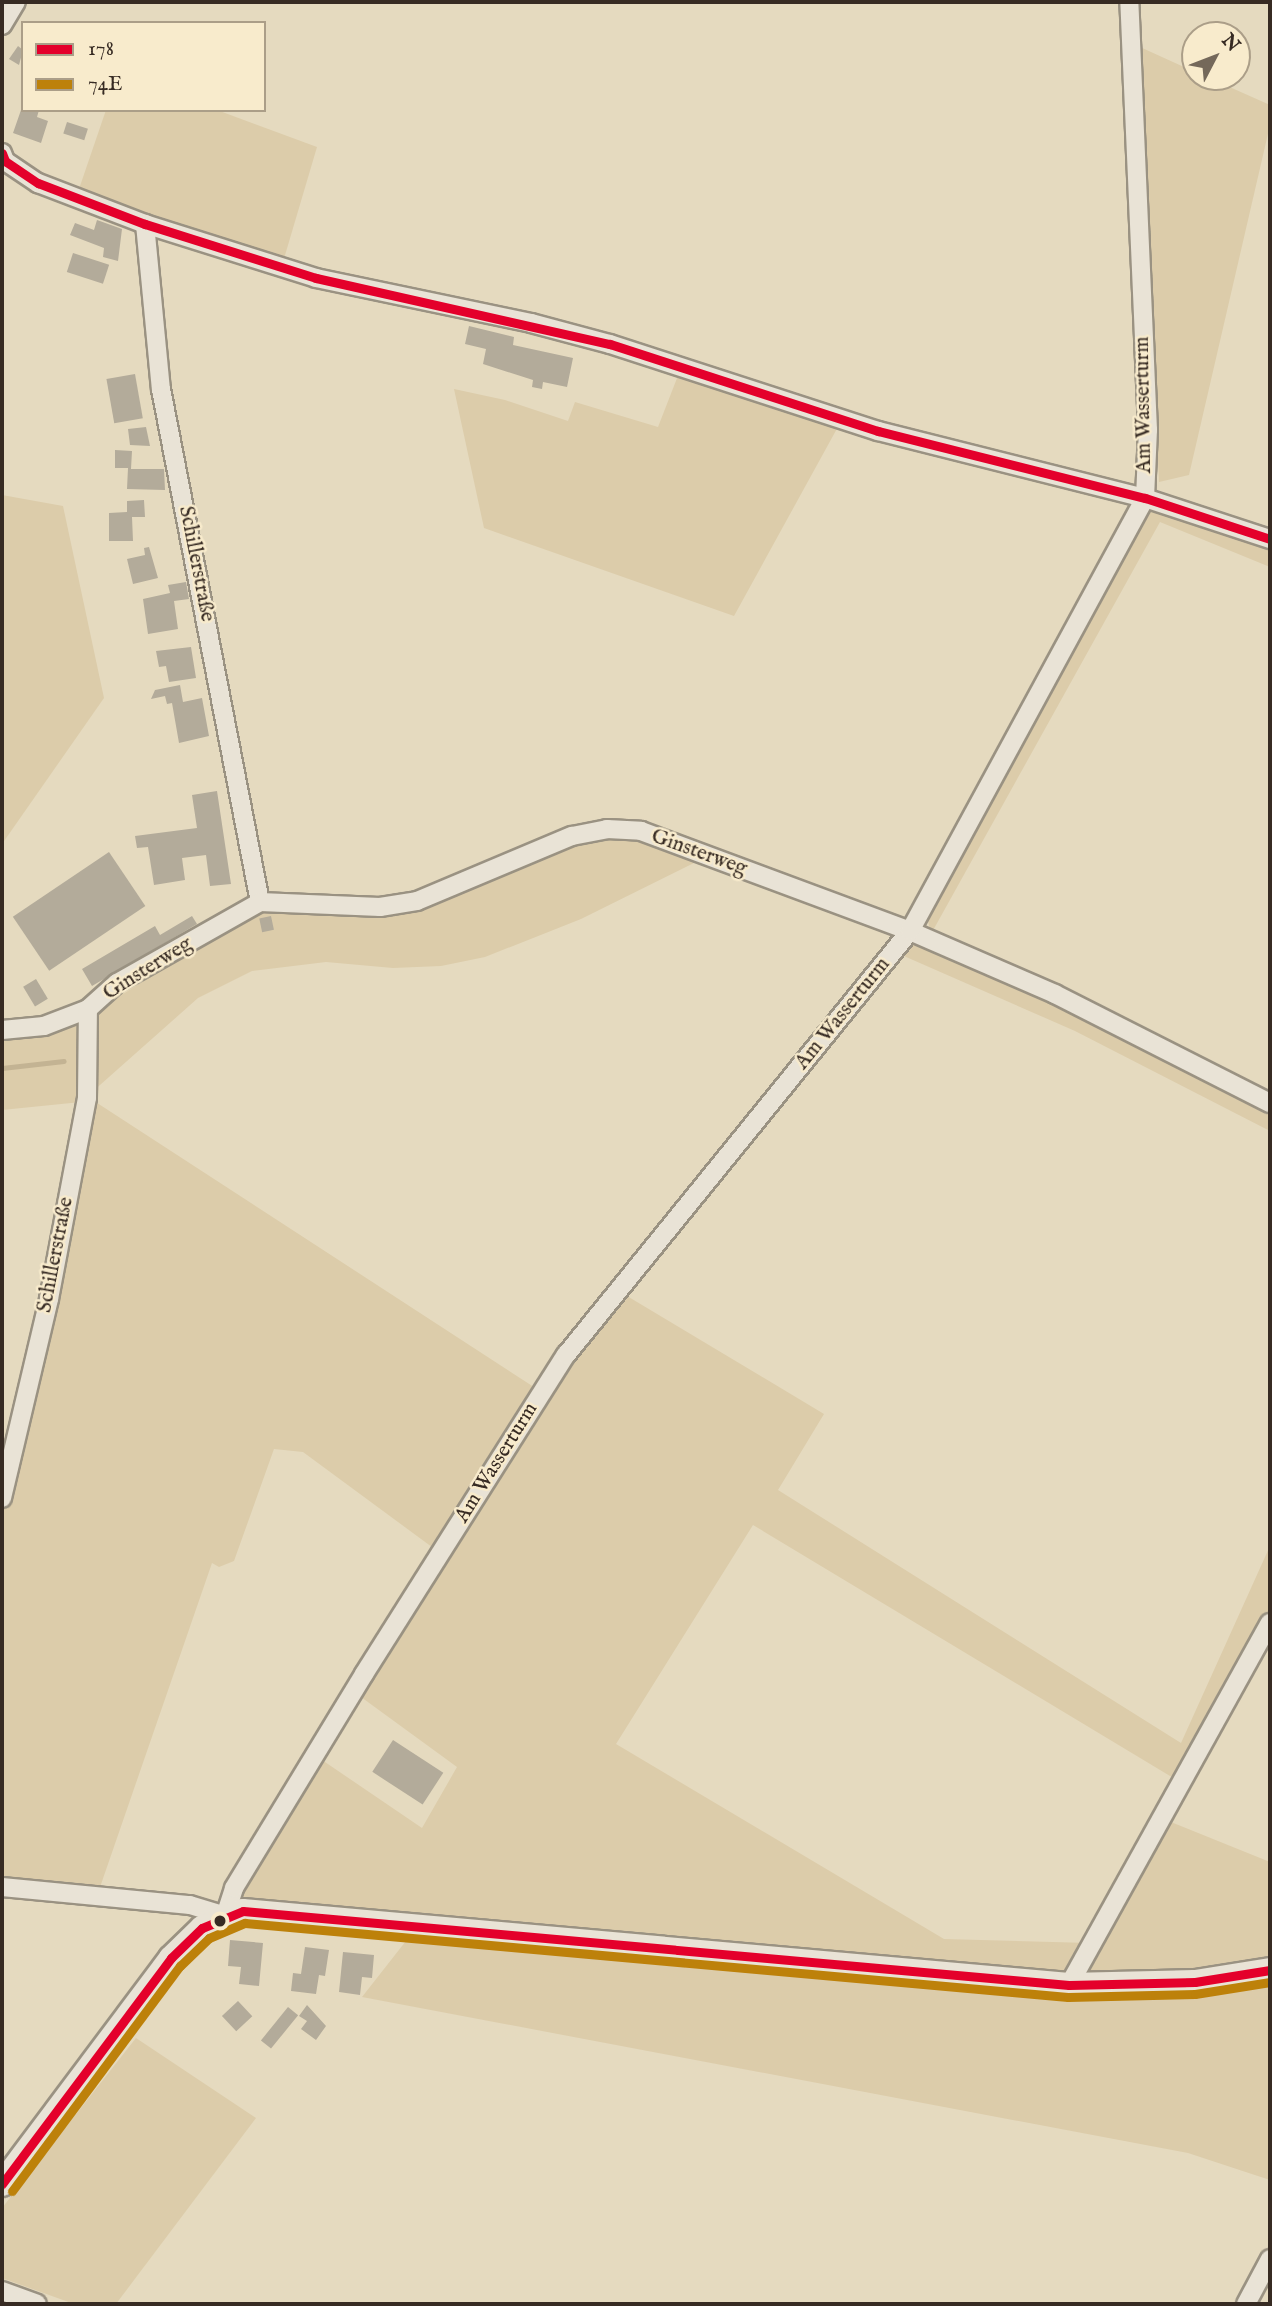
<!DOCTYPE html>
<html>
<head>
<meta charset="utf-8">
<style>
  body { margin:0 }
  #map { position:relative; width:1272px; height:2306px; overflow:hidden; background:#e5dabf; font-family:"IM FELL English",serif }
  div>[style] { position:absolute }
  .green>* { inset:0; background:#dcccaa }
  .stream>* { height:5px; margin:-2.5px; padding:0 2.5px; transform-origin:2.5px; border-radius:2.5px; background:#c3b393 }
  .building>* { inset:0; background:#b3ab9a; transform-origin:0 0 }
  .roads { filter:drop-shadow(2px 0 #9a9282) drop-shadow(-2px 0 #9a9282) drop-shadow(0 2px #9a9282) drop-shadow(0 -2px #9a9282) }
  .minor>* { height:18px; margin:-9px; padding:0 9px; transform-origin:9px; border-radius:9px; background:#e9e3d6 }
  .secondary>* { height:24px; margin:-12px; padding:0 12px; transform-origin:12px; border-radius:12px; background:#e9e3d6 }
  .bus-1>* { height:9px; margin:-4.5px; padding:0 4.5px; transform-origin:4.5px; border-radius:4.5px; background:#e4002b }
  .bus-2>* { height:9px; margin:-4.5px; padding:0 4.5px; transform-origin:4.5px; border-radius:4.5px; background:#bd810a }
  .dots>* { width:19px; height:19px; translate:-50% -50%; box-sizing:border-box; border:4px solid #f8ebcc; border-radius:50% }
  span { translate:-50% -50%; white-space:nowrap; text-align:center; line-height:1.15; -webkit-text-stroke:5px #f8ebcc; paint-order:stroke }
  .street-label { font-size:21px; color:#372b23 }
  .frame { position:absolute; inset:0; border:4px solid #372b23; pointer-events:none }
  .legend { position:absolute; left:21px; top:21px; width:245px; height:91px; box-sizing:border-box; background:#f8ebcc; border:2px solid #ab9e88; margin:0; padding:9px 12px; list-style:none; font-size:21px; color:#372b23 }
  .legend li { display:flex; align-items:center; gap:14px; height:35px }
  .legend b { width:35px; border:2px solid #ab9e88 }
  .north { position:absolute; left:1181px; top:21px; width:70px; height:70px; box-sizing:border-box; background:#f8ebcc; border:2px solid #ab9e88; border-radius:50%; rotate:48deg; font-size:19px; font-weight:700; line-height:28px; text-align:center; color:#372b23 }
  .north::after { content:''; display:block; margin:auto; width:24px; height:32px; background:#74685a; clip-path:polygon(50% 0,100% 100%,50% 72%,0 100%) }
</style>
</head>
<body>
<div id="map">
  <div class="green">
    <div style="clip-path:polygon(1140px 47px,1195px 72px,1195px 77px,1207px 77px,1270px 105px,1270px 125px,1189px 475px,1159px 482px)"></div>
    <div style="clip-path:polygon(106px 110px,217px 110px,317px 147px,283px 262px,79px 189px)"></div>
    <div style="clip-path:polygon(679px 373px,839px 425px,734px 616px,484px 528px,454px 389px,505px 400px,568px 421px,575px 402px,658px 427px)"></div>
    <div style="clip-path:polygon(2px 495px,63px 506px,104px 698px,2px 844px)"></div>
    <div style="clip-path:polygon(1150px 510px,1270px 545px,1270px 567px,1160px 522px,931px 934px,927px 917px,1143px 515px)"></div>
    <div style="clip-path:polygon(594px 836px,643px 837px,702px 859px,581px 919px,485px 957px,441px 966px,393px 968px,326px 962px,252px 971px,198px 998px,91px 1093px,92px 1008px,120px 985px,263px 907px,381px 911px)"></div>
    <div style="clip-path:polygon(913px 941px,1051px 997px,1270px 1108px,1270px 1131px,1075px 1031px,897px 953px)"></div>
    <div style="clip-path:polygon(83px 1015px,81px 1102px,2px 1110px,2px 1033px)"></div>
    <div style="clip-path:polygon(91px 1099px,540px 1391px,436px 1550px,303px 1452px,274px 1449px,234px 1561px,219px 1567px,212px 1563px,98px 1893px,2px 1883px,2px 1511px)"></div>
    <div style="clip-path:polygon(622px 1293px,824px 1414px,778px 1490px,1181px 1743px,1270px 1546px,1270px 1611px,1180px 1782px,753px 1525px,616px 1744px,944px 1939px,1089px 1943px,1069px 1979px,234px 1901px,322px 1760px,422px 1828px,457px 1767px,361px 1697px,570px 1357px)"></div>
    <div style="clip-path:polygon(1166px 1820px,1270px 1862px,1270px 1963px,1195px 1977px,1076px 1978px)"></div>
    <div style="clip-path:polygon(413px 1932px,1070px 1991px,1270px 1977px,1270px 2180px,1188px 2153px,362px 1997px)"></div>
    <div style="clip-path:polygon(136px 2038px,256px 2118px,116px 2304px,74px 2304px,2px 2278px,2px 2208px)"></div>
  </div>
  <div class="stream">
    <div style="left:2px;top:1068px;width:62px;rotate:-6.4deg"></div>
  </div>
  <div class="building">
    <div style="clip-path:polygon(18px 46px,23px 50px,19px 65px,9px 59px)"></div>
    <div style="clip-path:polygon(21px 110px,39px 110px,37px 117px,48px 121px,41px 143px,13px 133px)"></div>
    <div style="left:67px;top:122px;width:22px;height:12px;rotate:18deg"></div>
    <div style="clip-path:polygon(97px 220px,122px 229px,118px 261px,103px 257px,104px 248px,70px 235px,75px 223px,94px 230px)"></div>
    <div style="left:73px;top:253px;width:38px;height:20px;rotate:18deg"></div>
    <div style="clip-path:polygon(469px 326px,514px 337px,513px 345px,573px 358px,567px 387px,543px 382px,542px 389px,532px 387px,533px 380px,483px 364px,486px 349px,465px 344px)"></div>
    <div style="left:135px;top:374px;width:45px;height:29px;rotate:80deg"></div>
    <div style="clip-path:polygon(146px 427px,150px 446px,130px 445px,128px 429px)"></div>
    <div style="clip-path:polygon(115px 450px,132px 451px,131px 469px,164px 469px,165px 490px,127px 489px,128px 468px,115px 468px)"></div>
    <div style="clip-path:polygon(144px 500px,145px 517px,132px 517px,133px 541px,109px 541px,109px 513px,127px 512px,127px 501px)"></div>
    <div style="clip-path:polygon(149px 547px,158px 578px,133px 584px,127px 559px,145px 555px,144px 548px)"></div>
    <div style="clip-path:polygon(186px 582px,189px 599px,174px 601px,178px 629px,148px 634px,143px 599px,170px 593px,168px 585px)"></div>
    <div style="clip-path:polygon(191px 647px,196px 678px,169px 682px,166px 666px,159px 667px,156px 651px)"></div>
    <div style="clip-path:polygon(180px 685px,183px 702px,202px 698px,209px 736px,179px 743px,172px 703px,167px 704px,165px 696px,151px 699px,155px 690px)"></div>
    <div style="clip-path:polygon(217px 791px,231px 884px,210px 886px,206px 855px,182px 858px,185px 880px,154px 885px,148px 847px,137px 848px,135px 836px,197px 828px,192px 795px)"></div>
    <div style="left:109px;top:852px;width:65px;height:116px;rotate:56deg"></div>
    <div style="clip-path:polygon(192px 916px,197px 924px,92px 986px,82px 969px,155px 926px,160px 935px)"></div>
    <div style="left:271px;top:916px;width:14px;height:12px;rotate:78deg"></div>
    <div style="left:36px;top:979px;width:23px;height:15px;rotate:59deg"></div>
    <div style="left:393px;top:1740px;width:60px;height:38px;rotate:33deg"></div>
    <div style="clip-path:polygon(230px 1940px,263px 1943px,259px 1986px,239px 1984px,241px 1967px,228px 1966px)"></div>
    <div style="clip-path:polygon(305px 1947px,329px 1950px,325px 1976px,319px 1975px,316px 1994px,291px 1991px,293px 1973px,301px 1974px)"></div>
    <div style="clip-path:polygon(343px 1952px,374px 1955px,372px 1978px,362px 1977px,360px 1995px,339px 1992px)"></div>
    <div style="left:238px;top:2001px;width:21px;height:22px;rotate:47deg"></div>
    <div style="clip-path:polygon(307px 2005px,326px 2026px,316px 2040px,301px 2029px,307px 2021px,299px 2016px)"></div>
    <div style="left:288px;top:2007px;width:13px;height:43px;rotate:39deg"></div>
  </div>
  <div class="roads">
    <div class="minor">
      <div style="left:2px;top:25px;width:27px;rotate:-59deg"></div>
      <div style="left:2px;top:153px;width:9px;rotate:69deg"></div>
      <div style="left:5px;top:161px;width:40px;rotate:34deg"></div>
      <div style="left:38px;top:183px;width:115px;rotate:21deg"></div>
      <div style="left:145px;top:224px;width:179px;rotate:17.5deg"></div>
      <div style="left:316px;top:278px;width:220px;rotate:11.8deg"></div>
      <div style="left:531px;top:323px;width:82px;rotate:14.9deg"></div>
      <div style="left:610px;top:344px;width:282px;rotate:18deg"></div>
      <div style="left:878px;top:431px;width:275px;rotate:14.1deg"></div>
      <div style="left:1145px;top:498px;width:132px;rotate:18.2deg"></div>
      <div style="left:145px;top:224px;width:166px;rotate:84.5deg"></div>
      <div style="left:161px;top:389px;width:522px;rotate:79.08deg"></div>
      <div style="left:2px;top:1030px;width:42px;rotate:-5.4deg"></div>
      <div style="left:44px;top:1026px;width:47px;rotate:-21.1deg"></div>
      <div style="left:88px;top:1009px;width:39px;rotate:-42deg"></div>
      <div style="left:117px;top:983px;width:164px;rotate:-29.5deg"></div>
      <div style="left:260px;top:902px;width:120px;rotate:2.4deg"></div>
      <div style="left:380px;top:907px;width:37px;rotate:-9deg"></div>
      <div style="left:417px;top:901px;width:168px;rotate:-22.8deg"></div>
      <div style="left:572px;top:836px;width:36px;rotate:-11deg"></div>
      <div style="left:607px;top:829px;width:34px;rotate:3deg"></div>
      <div style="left:641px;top:831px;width:287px;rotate:20.4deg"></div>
      <div style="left:910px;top:931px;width:158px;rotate:23.5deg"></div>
      <div style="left:1055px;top:994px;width:241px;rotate:26.9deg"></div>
      <div style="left:2px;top:1498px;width:204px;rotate:-76.7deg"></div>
      <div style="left:49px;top:1299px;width:205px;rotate:-79.3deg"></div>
      <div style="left:87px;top:1098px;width:89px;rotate:-89.4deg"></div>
      <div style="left:2px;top:1887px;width:189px;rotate:5.5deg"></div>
      <div style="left:190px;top:1905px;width:37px;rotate:17deg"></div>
      <div style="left:225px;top:1916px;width:29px;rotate:-72deg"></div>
      <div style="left:234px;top:1888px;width:250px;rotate:-58.7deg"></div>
      <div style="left:364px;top:1674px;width:378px;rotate:-57.7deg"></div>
      <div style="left:566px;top:1355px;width:546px;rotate:-50.95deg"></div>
      <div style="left:910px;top:931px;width:493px;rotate:-61.5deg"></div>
      <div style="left:1145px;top:498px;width:68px;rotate:-87.5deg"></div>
      <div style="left:1148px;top:430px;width:428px;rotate:-92.5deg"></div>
      <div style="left:1069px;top:1985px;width:414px;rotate:-61deg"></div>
      <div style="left:2px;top:2291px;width:37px;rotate:20deg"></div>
      <div style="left:1246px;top:2304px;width:51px;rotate:-61.9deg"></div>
    </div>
    <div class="secondary">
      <div style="left:2px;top:2184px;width:282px;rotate:-53.2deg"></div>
      <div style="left:171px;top:1958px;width:43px;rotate:-44.1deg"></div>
      <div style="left:202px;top:1928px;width:44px;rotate:-22.5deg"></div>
      <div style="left:243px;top:1911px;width:829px;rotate:5.12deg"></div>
      <div style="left:1069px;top:1985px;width:126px;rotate:-1.4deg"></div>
      <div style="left:1195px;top:1982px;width:76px;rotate:-9.1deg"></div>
    </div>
  </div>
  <div class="bus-1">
    <div style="left:2px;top:153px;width:9px;rotate:69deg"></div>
    <div style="left:5px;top:161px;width:40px;rotate:34deg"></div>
    <div style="left:38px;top:183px;width:115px;rotate:21deg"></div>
    <div style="left:145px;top:224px;width:179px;rotate:17.5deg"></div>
    <div style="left:316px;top:278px;width:301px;rotate:12.7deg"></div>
    <div style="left:610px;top:344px;width:282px;rotate:18deg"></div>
    <div style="left:878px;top:431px;width:275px;rotate:14.1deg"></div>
    <div style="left:1145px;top:498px;width:132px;rotate:18.2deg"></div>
    <div style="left:2px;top:2184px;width:282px;rotate:-53.2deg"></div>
    <div style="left:171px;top:1958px;width:43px;rotate:-44.1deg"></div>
    <div style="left:202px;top:1928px;width:44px;rotate:-22.5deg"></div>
    <div style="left:243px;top:1911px;width:829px;rotate:5.12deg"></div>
    <div style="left:1069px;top:1985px;width:126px;rotate:-1.4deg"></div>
    <div style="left:1195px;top:1982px;width:76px;rotate:-9.1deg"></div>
  </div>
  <div class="bus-2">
    <div style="left:12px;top:2191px;width:281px;rotate:-53.3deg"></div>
    <div style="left:180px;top:1966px;width:40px;rotate:-44deg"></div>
    <div style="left:209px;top:1938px;width:39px;rotate:-23deg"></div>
    <div style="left:245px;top:1923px;width:826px;rotate:5.14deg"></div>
    <div style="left:1068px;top:1997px;width:127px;rotate:-1.4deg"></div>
    <div style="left:1195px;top:1994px;width:76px;rotate:-9.1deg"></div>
  </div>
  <div class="dots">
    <div style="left:220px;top:1921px;background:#372b23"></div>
  </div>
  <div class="street-label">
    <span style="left:1144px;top:405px;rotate:-91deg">Am Wasserturm</span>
    <span style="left:196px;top:564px;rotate:79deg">Schillerstraße</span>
    <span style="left:699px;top:853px;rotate:20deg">Ginsterweg</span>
    <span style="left:148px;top:969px;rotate:-32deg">Ginsterweg</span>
    <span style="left:843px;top:1014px;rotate:-51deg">Am Wasserturm</span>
    <span style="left:56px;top:1255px;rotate:-79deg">Schillerstraße</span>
    <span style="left:497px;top:1463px;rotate:-58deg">Am Wasserturm</span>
  </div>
  <div class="frame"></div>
  <ul class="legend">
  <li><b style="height:9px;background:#e4002b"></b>178</li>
  <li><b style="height:9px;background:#bd810a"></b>74E</li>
  </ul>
  <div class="north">N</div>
</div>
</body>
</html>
